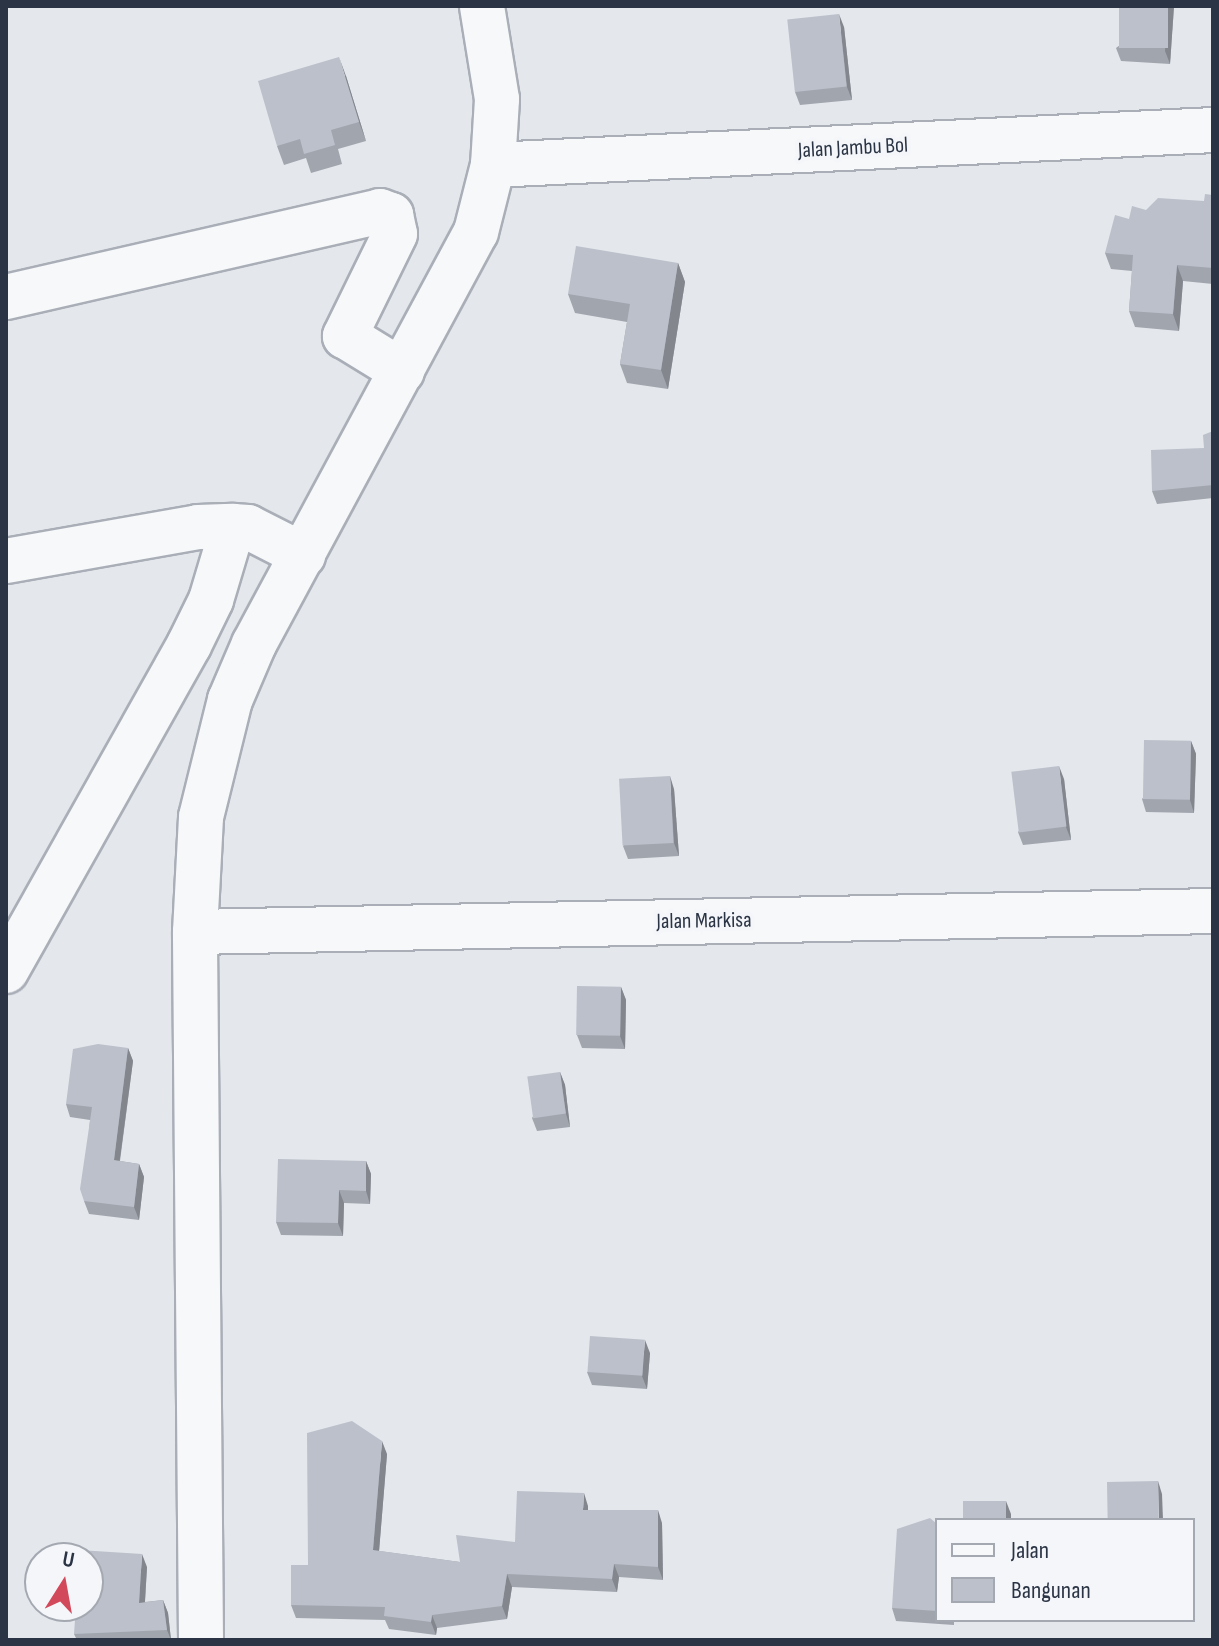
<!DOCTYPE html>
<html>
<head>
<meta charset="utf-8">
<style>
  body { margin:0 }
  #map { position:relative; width:1219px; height:1646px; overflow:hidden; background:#e4e7ec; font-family:"Sofia Sans Condensed",sans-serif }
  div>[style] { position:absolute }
  .roads { filter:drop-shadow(2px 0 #a9aeb7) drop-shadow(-2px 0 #a9aeb7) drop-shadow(0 2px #a9aeb7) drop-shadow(0 -2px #a9aeb7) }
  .minor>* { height:44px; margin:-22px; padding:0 22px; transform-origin:22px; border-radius:22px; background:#f7f8fa }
  .wall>* { inset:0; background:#a1a5ae }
  .shaded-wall>* { inset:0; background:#83868d }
  .building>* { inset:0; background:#bbc0ca; transform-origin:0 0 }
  span { translate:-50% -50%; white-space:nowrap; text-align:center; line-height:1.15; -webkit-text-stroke:8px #f4f6f9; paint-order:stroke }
  .street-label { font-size:22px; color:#2b3445 }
  .frame { position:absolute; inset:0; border:8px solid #2b3445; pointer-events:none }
  .legend { position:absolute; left:935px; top:1518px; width:260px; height:104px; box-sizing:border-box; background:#f4f6f9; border:2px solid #a4a8b1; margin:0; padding:10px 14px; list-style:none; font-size:24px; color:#2b3445 }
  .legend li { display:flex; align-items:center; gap:16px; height:40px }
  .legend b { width:40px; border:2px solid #a4a8b1 }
  .north { position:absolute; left:24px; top:1542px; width:80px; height:80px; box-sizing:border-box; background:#f4f6f9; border:2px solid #a4a8b1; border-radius:50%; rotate:11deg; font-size:22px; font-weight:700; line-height:32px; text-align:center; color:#2b3445 }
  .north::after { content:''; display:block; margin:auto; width:28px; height:36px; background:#d1495b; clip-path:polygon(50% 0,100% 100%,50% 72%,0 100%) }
</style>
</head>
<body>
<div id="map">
  <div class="roads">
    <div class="minor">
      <div style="left:493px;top:165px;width:721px;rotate:-2.78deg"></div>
      <div style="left:6px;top:297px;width:384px;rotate:-12.9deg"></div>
      <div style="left:380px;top:211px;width:12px;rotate:20deg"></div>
      <div style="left:391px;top:215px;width:19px;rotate:78deg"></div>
      <div style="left:395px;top:234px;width:114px;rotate:116.1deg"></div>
      <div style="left:345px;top:336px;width:67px;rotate:31.6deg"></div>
      <div style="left:6px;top:561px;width:195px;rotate:-10deg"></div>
      <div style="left:198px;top:527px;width:35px;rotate:-2deg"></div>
      <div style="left:233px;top:526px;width:15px;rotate:4deg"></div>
      <div style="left:248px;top:527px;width:62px;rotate:27deg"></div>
      <div style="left:195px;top:932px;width:1018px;rotate:-1.18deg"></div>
      <div style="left:6px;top:971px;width:374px;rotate:-60.7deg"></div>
      <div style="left:189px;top:645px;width:50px;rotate:-63.9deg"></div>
      <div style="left:211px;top:600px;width:77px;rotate:-73.4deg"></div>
      <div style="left:201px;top:1640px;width:708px;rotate:-90.49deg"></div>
      <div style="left:195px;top:932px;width:115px;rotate:-87deg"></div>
      <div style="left:201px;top:817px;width:121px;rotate:-76.1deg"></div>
      <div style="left:230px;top:700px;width:61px;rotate:-66.8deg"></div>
      <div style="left:254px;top:644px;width:468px;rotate:-61.7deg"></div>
      <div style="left:476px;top:232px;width:69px;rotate:-75.8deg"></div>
      <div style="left:493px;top:165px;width:66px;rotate:-86.5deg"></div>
      <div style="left:497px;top:99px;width:94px;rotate:-99.2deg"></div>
    </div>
  </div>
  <div class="wall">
    <div style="clip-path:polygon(1174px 6px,1170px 64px,1121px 61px,1116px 48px)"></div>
    <div style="clip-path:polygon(844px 27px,852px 100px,800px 105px,795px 92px)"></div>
    <div style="clip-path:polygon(346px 76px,366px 141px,338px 149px,342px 164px,311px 173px,306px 158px,284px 165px,277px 146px)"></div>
    <div style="clip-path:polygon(1213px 195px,1213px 284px,1183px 281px,1179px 331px,1135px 327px,1129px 311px,1132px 271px,1111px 269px,1105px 253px,1129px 219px,1146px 210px,1204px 201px)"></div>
    <div style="clip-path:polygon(678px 263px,685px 282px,668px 389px,627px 383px,620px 364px,627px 322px,575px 313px,568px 294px)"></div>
    <div style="clip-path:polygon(1213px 431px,1213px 498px,1157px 504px,1152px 491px,1204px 448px)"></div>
    <div style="clip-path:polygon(1191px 741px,1196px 754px,1194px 813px,1146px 812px,1142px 799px)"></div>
    <div style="clip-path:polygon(1064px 779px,1071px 840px,1023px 845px,1018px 832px)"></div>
    <div style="clip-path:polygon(674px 789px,679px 856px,628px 859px,623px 846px)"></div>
    <div style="clip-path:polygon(621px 987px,626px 1000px,625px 1049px,582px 1048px,577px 1035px)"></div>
    <div style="clip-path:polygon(128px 1048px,133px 1061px,120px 1161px,139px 1164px,144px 1177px,139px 1220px,89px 1214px,84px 1201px,90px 1120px,70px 1117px,66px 1104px)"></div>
    <div style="clip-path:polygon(560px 1072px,565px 1085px,570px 1127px,537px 1131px,532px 1118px)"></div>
    <div style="clip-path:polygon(366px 1161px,371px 1174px,370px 1204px,344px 1203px,343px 1236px,281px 1235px,276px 1222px)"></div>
    <div style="clip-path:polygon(650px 1353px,647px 1389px,592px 1385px,587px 1372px)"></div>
    <div style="clip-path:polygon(387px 1454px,379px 1551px,460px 1562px,515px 1542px,588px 1506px,588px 1510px,662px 1523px,663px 1580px,619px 1577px,617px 1592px,512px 1587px,507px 1619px,437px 1628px,436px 1635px,389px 1629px,385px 1620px,296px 1618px,291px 1605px,308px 1565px)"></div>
    <div style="clip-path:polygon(937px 1524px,937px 1620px,954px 1620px,954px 1625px,896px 1621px,892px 1608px)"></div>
    <div style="clip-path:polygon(147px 1567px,145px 1602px,163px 1600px,168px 1613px,171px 1640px,77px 1640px,74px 1634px)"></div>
  </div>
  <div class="shaded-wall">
    <div style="clip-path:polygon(1168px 6px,1174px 6px,1170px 64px,1165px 51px)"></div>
    <div style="clip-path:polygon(839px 14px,844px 27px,852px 100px,847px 87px)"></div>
    <div style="clip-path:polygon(339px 57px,346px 76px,366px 141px,359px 122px)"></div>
    <div style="clip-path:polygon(678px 263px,685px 282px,668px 389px,661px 370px)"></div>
    <div style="clip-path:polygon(1177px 265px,1183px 281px,1179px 331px,1173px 314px)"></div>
    <div style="clip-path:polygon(1191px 741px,1196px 754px,1194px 813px,1190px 800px)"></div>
    <div style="clip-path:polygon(1059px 766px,1064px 779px,1071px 840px,1066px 827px)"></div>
    <div style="clip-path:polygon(670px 776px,674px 789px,679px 856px,674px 843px)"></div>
    <div style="clip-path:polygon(621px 987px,626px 1000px,625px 1049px,620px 1036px)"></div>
    <div style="clip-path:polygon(128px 1048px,133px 1061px,118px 1173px,114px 1160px)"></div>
    <div style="clip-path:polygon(560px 1072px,565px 1085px,570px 1127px,566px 1114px)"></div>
    <div style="clip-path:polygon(366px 1161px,371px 1174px,370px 1204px,366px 1191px)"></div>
    <div style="clip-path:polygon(139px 1164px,144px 1177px,139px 1220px,134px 1207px)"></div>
    <div style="clip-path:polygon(339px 1190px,344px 1203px,343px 1236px,338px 1223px)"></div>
    <div style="clip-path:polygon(645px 1340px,650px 1353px,647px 1389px,642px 1376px)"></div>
    <div style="clip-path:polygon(382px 1441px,387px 1454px,378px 1564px,373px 1550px)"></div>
    <div style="clip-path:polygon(1158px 1481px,1162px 1494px,1163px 1520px,1159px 1520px)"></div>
    <div style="clip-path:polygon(584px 1493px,588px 1506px,588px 1523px,583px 1510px)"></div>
    <div style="clip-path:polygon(1006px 1501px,1011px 1514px,1011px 1520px,1006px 1520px)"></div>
    <div style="clip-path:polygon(658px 1510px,662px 1523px,663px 1580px,658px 1567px)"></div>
    <div style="clip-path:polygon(142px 1554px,147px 1567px,144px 1616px,139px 1603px)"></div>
    <div style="clip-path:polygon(614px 1564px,619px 1577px,617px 1592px,612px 1579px)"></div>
    <div style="clip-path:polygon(507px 1574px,512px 1587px,507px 1619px,502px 1606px)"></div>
    <div style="clip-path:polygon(163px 1600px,168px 1613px,171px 1640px,167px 1630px)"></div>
    <div style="clip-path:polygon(432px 1615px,437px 1628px,436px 1635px,431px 1622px)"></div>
  </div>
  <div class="building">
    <div style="left:1119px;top:6px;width:49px;height:42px"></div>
    <div style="left:839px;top:14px;width:73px;height:52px;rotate:84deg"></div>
    <div style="clip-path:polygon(339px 57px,359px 122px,331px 130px,335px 145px,304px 154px,300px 139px,277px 146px,258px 81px)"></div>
    <div style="clip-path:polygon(1205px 194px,1213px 195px,1213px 268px,1177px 265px,1173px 314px,1129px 311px,1133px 255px,1105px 253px,1115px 215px,1129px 219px,1132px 206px,1146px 210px,1158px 198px,1204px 201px)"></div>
    <div style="clip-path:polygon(576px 246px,678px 263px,661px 370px,620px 364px,630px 304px,568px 294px)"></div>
    <div style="clip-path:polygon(1213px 431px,1213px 485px,1152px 491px,1151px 450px,1204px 448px,1203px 435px)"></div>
    <div style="left:1144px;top:740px;width:47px;height:59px;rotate:1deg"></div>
    <div style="left:1059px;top:766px;width:61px;height:48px;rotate:83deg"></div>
    <div style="left:670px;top:776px;width:67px;height:51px;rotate:87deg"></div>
    <div style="left:577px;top:986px;width:44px;height:49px;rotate:1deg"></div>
    <div style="clip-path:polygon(98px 1044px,128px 1048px,114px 1160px,139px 1164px,134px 1207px,84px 1201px,80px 1189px,92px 1107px,66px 1104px,73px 1049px)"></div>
    <div style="left:560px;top:1072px;width:42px;height:33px;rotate:82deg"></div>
    <div style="clip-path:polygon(278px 1159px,366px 1161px,366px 1191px,339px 1190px,338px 1223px,276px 1222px)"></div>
    <div style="left:590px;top:1336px;width:55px;height:36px;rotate:4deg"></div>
    <div style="clip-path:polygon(352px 1421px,382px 1441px,373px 1550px,460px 1562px,456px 1535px,515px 1542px,517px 1491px,584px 1493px,583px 1510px,658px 1510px,658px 1567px,614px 1564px,612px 1579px,507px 1574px,502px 1606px,432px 1615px,431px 1622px,384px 1616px,385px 1607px,291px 1605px,291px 1565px,308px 1565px,307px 1433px)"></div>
    <div style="left:1158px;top:1481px;width:39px;height:51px;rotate:89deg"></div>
    <div style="left:963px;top:1501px;width:43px;height:19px"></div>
    <div style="clip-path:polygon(930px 1518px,937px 1524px,937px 1611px,892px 1608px,897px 1529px)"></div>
    <div style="clip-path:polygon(79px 1550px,142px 1554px,139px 1603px,163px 1600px,167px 1630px,74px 1634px,76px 1606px,88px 1606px,88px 1558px,78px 1558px)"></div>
  </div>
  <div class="street-label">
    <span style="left:853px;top:148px;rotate:-3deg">Jalan Jambu Bol</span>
    <span style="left:704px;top:921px;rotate:-1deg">Jalan Markisa</span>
  </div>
  <div class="frame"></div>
  <ul class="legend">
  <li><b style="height:10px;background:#f7f8fa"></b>Jalan</li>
  <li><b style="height:22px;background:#bbc0ca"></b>Bangunan</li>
  </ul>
  <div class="north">U</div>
</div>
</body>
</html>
